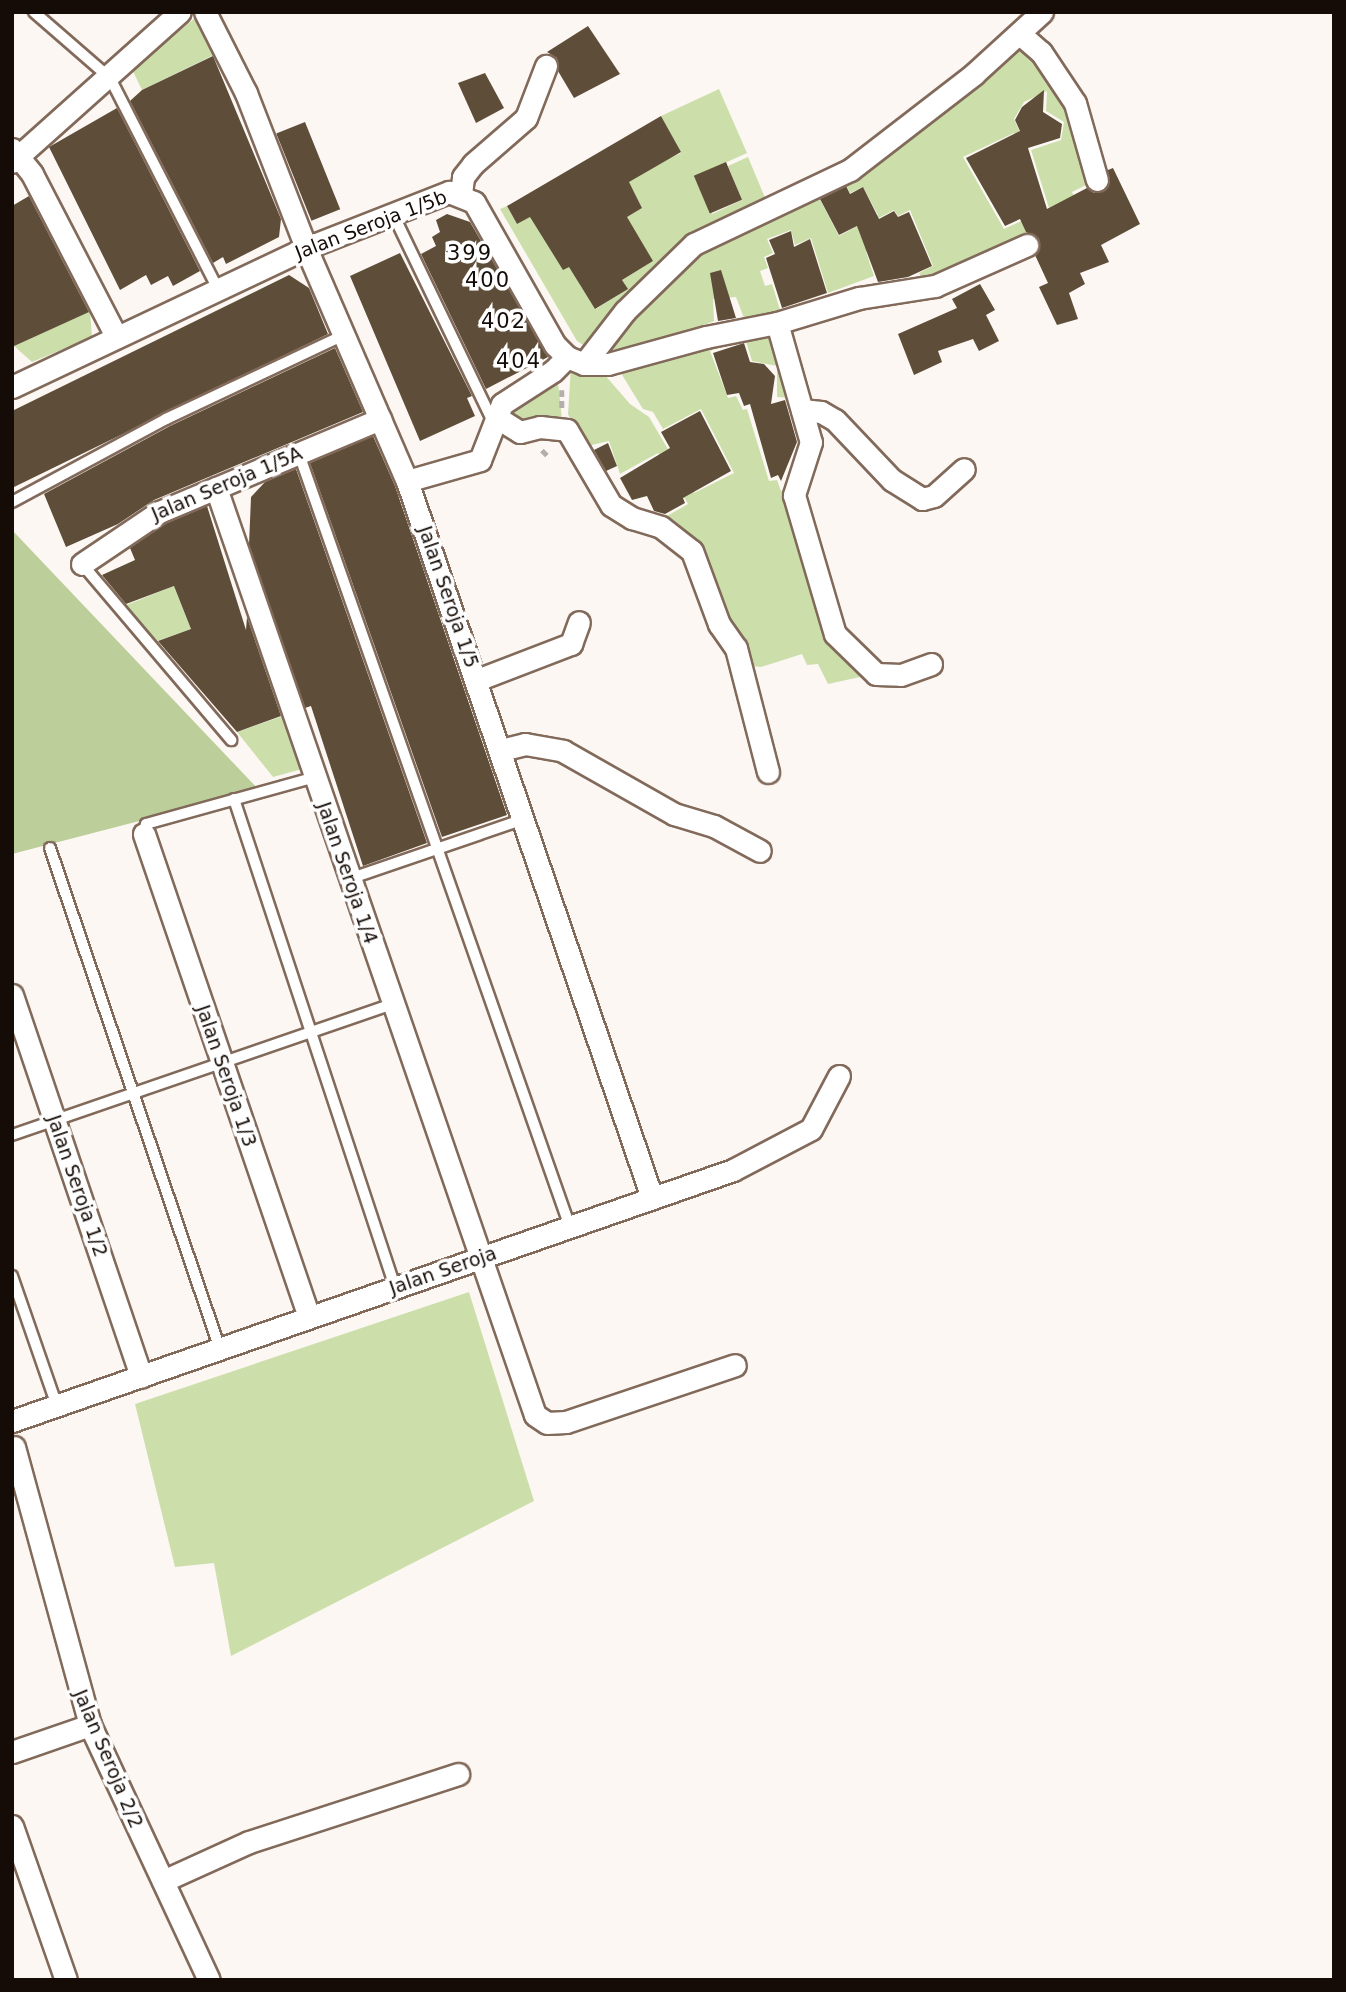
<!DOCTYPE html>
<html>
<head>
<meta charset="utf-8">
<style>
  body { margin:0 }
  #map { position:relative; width:1346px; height:1992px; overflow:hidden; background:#fcf7f3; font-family:"DejaVu Sans",sans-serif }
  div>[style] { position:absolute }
  .green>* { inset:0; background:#ccdfaa }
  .forest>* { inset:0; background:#bccf9a }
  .building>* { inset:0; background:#5e4e39; transform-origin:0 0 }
  .path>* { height:4.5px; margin-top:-2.25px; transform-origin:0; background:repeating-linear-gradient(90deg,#b5afab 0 7px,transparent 0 10.5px) }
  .roads { filter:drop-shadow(2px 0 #826a5b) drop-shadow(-2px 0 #826a5b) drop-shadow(0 2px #826a5b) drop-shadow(0 -2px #826a5b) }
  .lane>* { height:10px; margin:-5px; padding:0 5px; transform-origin:5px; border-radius:5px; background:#fff }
  .street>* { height:21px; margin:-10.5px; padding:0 10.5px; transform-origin:10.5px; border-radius:10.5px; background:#fff }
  span { translate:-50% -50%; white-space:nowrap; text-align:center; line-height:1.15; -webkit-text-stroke:7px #fff; paint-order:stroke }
  .street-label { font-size:19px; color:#150c07 }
  .neighbourhood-label { font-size:21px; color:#150c07; letter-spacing:2px }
  .frame { position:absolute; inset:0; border:14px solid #150c07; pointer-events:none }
</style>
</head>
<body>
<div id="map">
  <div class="green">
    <div style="clip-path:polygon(195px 18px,214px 55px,142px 90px,132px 69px)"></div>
    <div style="clip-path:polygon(evenodd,1020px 38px,1066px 94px,1094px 181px,1072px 192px,1080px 209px,924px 286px,919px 273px,933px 266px,910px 210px,898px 216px,894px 210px,873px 221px,883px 243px,866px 252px,874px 276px,828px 293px,811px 238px,795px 245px,791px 230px,767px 239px,773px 253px,764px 257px,768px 268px,760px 271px,765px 286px,772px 284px,781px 313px,744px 318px,736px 297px,713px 299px,714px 321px,661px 342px,598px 352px,691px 249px,823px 186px,1020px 38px,1047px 91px,1046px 111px,1064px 122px,1061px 140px,1031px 150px,1049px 208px,1004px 229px,963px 157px,1014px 133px,1026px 146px,1014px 119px,1024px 102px,1047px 91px,1020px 38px,845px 183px,850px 193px,863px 187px,878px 215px,839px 236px,818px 196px,845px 183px)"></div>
    <div style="clip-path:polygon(719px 89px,747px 153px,694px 177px,712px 214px,742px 200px,728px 166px,748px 157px,766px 200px,710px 227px,591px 344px,585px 346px,577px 341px,500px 209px,507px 206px,517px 224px,540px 211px,578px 262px,580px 285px,596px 309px,627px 289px,622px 280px,653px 261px,620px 221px,642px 208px,633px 190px,601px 190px,681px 153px,661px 116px)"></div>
    <div style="clip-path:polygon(90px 311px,92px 337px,32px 362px,14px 346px)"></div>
    <div style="clip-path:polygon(767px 331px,780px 344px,794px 398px,777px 397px,777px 366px,752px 361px,745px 338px,710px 351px,728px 398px,736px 396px,743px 410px,747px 409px,769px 481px,777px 480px,781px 491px,789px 492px,823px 617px,865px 673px,860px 677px,828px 684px,818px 664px,807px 665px,802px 654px,761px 667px,751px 666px,726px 627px,701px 555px,660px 520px,688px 504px,658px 453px,620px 474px,609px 441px,583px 447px,568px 414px,571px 367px,604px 374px,630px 404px,649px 417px,694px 493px,734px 473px,701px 409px,663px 429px,653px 412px,643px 409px,616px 365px)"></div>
    <div style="clip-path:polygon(557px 374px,562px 419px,509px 423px,510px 409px)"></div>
    <div style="clip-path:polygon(174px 586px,191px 629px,157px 641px,124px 606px)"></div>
    <div style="clip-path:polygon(283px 716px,302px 769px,273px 777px,237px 732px)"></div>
    <div style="clip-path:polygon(469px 1292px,534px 1501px,231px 1656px,214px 1563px,175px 1567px,135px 1404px)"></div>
  </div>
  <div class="forest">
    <div style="clip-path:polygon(12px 530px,259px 790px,12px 854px)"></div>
  </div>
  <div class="building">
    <div style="clip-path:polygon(588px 26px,620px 74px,574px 98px,558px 71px,557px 58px,547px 52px)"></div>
    <div style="clip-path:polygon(213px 56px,281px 219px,279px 237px,226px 264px,223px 257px,213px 263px,130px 101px,142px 90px)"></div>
    <div style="clip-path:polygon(485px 73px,504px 108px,476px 123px,458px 83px)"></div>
    <div style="clip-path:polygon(1044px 90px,1043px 112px,1062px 124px,1060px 138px,1028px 148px,1047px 209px,1087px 188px,1094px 193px,1106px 190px,1108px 170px,1113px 168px,1140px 224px,1101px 245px,1109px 262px,1080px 273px,1085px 284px,1069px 293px,1078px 319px,1057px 325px,1039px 287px,1048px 283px,1035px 255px,1039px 239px,1026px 232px,1020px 219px,1005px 226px,966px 158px,1020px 131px,1015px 120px,1022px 107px)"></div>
    <div style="clip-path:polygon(117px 108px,200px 271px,173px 286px,168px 276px,151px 285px,146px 275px,120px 290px,49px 147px)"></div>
    <div style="clip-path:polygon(661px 116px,681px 152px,629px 182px,642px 208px,627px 217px,653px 261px,622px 280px,628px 289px,595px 309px,569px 267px,563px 270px,530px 217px,517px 224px,507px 206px)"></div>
    <div style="left:305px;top:122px;width:94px;height:31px;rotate:68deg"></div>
    <div style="left:726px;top:162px;width:41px;height:35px;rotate:67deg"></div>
    <div style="clip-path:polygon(846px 186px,850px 194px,863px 187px,879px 219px,894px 211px,898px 217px,909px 212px,932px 266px,908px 277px,878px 282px,857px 226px,839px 235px,820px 199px)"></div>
    <div style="clip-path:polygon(29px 196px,89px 312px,12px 347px,12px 206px)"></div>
    <div style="clip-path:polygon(447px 214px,470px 222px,548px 357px,486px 389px,421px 254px,436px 246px,432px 237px,440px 232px,436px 220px)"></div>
    <div style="clip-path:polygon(791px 231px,794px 247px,810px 239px,827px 293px,782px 308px,766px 258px,775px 254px,769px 240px)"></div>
    <div style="clip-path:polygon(400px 253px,472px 396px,467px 398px,475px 416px,420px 441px,350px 276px)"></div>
    <div style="clip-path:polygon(721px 270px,736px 318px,718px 321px,710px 273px)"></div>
    <div style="clip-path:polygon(289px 275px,309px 288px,328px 334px,12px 488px,12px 411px)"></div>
    <div style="clip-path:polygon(980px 284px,995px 310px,986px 315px,999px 341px,979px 351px,973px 339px,938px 351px,942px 362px,914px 375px,898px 334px,957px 308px,952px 299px)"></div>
    <div style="clip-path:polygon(744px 343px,750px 362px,764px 364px,775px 376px,771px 404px,785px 400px,797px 442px,781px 481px,778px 475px,771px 478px,750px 404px,744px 406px,739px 393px,727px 395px,713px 353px)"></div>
    <div style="clip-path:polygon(335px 348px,363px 412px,154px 500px,118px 524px,66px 547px,44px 494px,170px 426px)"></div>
    <div style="clip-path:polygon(700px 411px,731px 471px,683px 498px,685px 503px,665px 514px,654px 511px,647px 496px,632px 500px,620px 478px,670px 448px,661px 432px)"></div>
    <div style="clip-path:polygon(373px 436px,395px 486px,507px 815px,442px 837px,310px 463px)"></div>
    <div style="clip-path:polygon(608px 443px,617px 466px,606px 471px,594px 450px)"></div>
    <div style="clip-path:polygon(296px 469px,427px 843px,363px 866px,311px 706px,305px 708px,249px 545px,251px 497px,265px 482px)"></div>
    <div style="clip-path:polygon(207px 506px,246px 630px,247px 617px,281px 716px,237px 732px,158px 641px,191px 629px,174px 586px,126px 604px,102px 575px,135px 560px,130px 548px,165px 524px)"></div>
  </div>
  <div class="path">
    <div style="left:562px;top:390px;width:19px;rotate:90deg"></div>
    <div style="left:542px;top:450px;width:10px;rotate:45deg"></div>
  </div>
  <div class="roads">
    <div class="lane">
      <div style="left:34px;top:12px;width:101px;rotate:41deg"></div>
      <div style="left:110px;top:78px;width:237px;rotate:62.9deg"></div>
      <div style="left:393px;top:214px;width:231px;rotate:64.3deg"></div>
      <div style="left:299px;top:454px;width:819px;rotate:70.68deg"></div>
      <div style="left:12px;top:502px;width:175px;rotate:-28.3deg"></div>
      <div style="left:166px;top:419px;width:197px;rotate:-25.3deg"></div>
      <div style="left:82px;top:564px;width:231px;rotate:49.7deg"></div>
      <div style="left:234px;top:799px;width:514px;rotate:71.74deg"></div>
      <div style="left:144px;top:834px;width:10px;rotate:-79deg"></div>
      <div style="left:146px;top:824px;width:175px;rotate:-15.5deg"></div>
      <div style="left:50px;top:848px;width:529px;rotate:71.26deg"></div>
      <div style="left:349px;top:879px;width:185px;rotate:-18.9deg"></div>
      <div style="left:12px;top:1135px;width:402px;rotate:-19deg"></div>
      <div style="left:12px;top:1276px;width:138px;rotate:70.9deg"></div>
    </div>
    <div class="street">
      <div style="left:205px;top:12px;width:91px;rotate:63.2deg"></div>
      <div style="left:246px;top:93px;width:166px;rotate:68.8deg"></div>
      <div style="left:306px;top:248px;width:254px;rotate:66.6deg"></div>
      <div style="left:407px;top:481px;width:758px;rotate:71.13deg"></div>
      <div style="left:1020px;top:34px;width:28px;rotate:41deg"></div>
      <div style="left:1041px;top:52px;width:61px;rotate:56.3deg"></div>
      <div style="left:1075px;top:103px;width:80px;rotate:74.1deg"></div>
      <div style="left:12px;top:149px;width:32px;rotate:51deg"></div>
      <div style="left:32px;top:174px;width:182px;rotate:62.6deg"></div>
      <div style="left:12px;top:162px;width:225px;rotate:-41.8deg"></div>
      <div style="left:461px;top:194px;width:17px;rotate:-83deg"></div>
      <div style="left:463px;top:177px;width:16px;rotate:-52deg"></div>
      <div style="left:473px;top:164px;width:70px;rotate:-41deg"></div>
      <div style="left:526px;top:118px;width:56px;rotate:-69deg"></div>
      <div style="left:777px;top:323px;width:124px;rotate:74.1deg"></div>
      <div style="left:811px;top:442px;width:56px;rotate:107.8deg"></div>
      <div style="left:794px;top:495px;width:145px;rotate:73.6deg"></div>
      <div style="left:835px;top:634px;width:57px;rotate:44.3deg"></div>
      <div style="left:876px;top:674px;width:25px;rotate:2deg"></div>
      <div style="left:901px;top:675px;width:32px;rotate:-20deg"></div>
      <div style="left:584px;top:364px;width:67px;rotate:-52.3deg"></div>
      <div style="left:625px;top:311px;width:96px;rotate:-44.2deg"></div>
      <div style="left:694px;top:244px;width:173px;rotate:-25.4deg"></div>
      <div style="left:850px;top:170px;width:157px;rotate:-37.7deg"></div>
      <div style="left:974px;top:74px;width:92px;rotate:-42.4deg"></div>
      <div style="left:12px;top:387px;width:325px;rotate:-25.3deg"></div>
      <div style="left:306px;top:248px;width:154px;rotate:-21.4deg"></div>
      <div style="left:449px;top:192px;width:27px;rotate:22deg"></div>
      <div style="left:474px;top:202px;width:164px;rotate:60.5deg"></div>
      <div style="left:555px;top:345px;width:17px;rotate:45deg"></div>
      <div style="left:567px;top:357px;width:18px;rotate:22deg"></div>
      <div style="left:584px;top:364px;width:24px"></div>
      <div style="left:608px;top:364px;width:102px;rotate:-15.4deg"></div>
      <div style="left:706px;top:337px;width:72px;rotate:-11.2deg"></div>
      <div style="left:777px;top:323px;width:86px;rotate:-17deg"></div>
      <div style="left:859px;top:298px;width:77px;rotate:-9deg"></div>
      <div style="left:935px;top:286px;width:101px;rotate:-24deg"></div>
      <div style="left:802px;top:410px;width:19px;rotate:6deg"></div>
      <div style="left:821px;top:412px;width:16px;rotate:30deg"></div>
      <div style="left:835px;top:420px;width:83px;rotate:46.5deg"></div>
      <div style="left:892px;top:480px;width:36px;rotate:32deg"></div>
      <div style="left:922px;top:499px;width:12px;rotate:-14deg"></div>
      <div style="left:934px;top:496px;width:40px;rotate:-42deg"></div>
      <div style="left:496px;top:417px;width:28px;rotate:32deg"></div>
      <div style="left:520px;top:432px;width:21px;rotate:-14deg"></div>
      <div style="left:540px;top:427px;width:27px;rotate:6deg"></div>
      <div style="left:567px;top:430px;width:87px;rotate:59.6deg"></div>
      <div style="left:611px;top:505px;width:25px;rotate:32deg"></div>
      <div style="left:632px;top:518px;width:30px;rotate:17deg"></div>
      <div style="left:661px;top:527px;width:39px;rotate:38deg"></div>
      <div style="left:692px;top:551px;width:78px;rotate:69.7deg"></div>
      <div style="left:719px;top:624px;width:29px;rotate:55deg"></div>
      <div style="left:736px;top:648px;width:128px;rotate:75.5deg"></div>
      <div style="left:407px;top:481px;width:76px;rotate:-16deg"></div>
      <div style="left:480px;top:460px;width:60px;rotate:-68.6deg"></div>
      <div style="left:502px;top:404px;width:61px;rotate:-32.9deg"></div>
      <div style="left:553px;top:371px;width:20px;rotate:-45deg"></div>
      <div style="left:216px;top:488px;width:980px;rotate:71.01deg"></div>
      <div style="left:535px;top:1415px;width:14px;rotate:34deg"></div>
      <div style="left:547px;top:1423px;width:19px;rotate:-3deg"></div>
      <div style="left:566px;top:1422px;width:178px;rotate:-18.6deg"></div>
      <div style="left:82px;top:564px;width:93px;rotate:-34deg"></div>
      <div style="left:159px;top:512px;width:240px;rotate:-22.8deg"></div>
      <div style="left:477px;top:680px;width:101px;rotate:-21deg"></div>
      <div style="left:571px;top:644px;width:23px;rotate:-70deg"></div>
      <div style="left:501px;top:750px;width:25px;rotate:-14deg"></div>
      <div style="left:525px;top:744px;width:39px;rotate:10deg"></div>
      <div style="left:563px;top:751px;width:128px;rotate:29.6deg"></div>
      <div style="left:674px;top:814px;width:42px;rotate:16.7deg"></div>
      <div style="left:714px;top:826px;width:52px;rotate:28.5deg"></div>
      <div style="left:144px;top:834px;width:510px;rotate:71.14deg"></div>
      <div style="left:12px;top:995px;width:403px;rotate:71.3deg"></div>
      <div style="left:12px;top:1421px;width:763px;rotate:-19.19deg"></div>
      <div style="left:733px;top:1170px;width:88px;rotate:-27.7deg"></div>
      <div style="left:811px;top:1129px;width:60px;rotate:-62.2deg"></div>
      <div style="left:14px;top:1447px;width:288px;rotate:74.7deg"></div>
      <div style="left:90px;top:1725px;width:281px;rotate:65deg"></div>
      <div style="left:12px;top:1752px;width:83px;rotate:-19.1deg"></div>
      <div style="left:12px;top:1826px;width:163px;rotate:70.7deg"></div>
      <div style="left:163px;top:1881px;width:94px;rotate:-24.4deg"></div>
      <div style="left:249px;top:1842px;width:220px;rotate:-18deg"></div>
    </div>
  </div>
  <div class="street-label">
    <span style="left:371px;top:225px;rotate:-21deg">Jalan Seroja 1/5b</span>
    <span style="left:227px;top:484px;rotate:-23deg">Jalan Seroja 1/5A</span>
    <span style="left:448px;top:597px;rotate:71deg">Jalan Seroja 1/5</span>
    <span style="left:347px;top:873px;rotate:71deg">Jalan Seroja 1/4</span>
    <span style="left:226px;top:1076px;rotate:71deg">Jalan Seroja 1/3</span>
    <span style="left:77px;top:1186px;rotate:71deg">Jalan Seroja 1/2</span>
    <span style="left:443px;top:1271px;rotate:-19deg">Jalan Seroja</span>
    <span style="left:108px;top:1759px;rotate:67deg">Jalan Seroja 2/2</span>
  </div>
  <div class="neighbourhood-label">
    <span style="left:470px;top:253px">399</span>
    <span style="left:488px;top:280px">400</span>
    <span style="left:504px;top:321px">402</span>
    <span style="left:519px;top:361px">404</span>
  </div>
  <div class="frame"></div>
</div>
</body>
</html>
